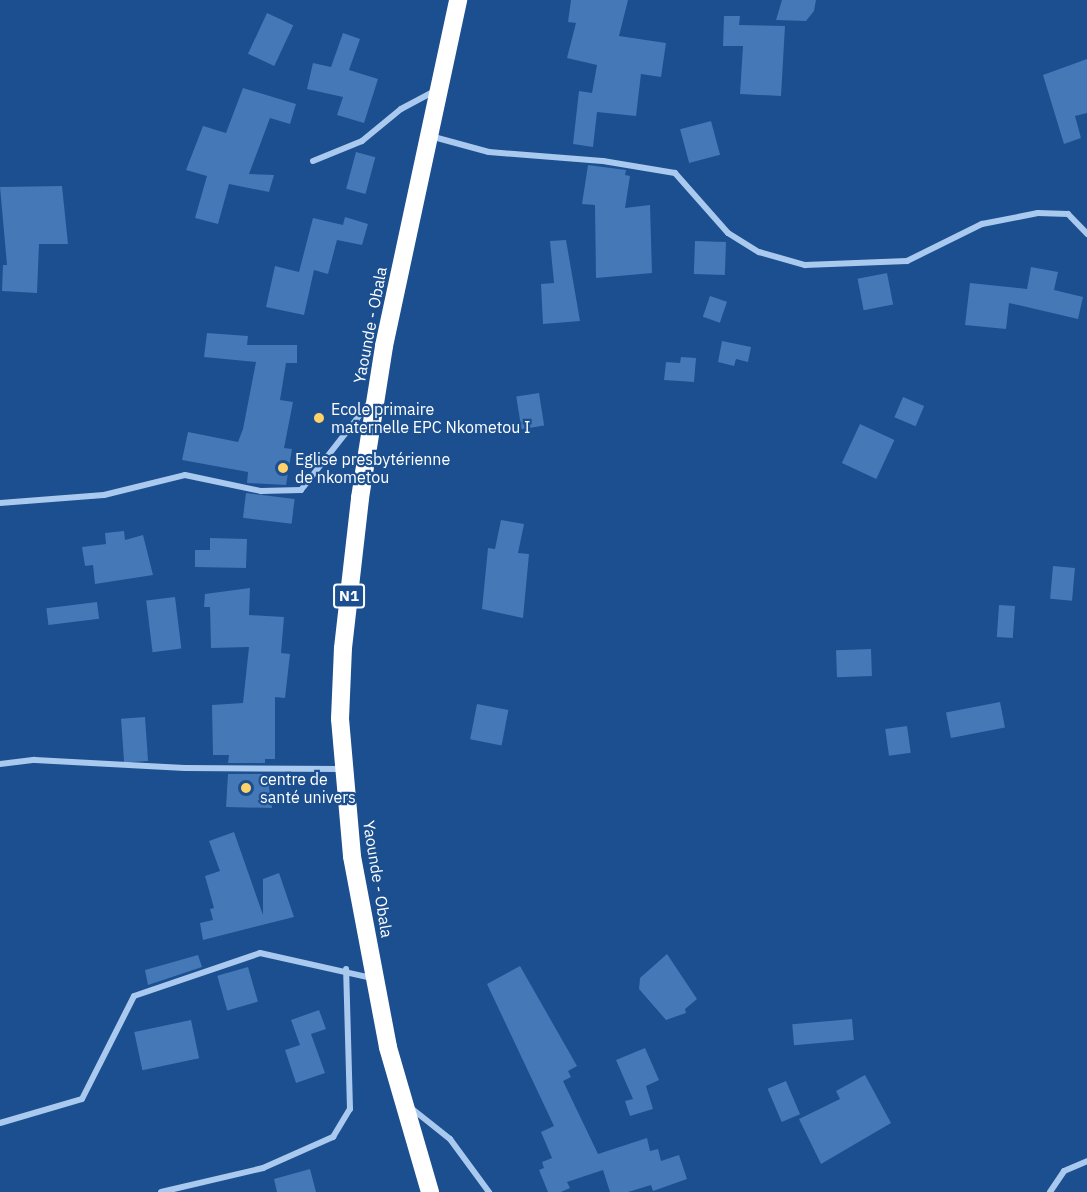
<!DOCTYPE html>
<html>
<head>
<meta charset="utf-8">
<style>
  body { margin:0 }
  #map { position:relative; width:1087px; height:1192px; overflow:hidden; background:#1b4f8f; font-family:"IBM Plex Sans",sans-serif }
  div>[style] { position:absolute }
  .building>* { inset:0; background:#4478b7; transform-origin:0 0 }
  .street>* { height:6px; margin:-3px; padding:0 3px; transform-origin:3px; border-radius:3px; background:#a9c9ee }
  .highway>* { height:18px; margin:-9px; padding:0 9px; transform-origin:9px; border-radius:9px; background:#fff }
  .dots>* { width:16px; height:16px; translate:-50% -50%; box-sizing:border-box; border:3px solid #1b4f8f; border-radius:50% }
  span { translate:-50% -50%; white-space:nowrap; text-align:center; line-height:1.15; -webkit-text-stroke:4.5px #1b4f8f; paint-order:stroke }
  .shield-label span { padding:2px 4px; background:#1b4f8f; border:2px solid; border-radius:4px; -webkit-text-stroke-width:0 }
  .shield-label { font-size:15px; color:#fff; font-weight:700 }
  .street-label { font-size:16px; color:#fff }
  .poi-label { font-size:16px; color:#fff }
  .left { translate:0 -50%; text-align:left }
</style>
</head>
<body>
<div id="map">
  <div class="building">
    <div style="clip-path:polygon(571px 0,628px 0,619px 36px,666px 43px,661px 77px,641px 74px,636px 116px,597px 112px,593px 147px,573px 144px,579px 91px,592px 93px,597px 65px,567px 58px,576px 23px,568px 22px)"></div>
    <div style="clip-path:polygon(782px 0,816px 0,814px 11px,806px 21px,776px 20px)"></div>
    <div style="left:267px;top:13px;width:29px;height:45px;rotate:25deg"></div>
    <div style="clip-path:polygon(724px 16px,740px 16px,739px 25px,785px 26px,781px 96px,740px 94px,743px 46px,723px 46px)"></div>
    <div style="clip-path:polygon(343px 33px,360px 39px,349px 70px,378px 79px,364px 123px,337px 115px,343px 97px,307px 89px,313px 63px,331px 67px)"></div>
    <div style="clip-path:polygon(1087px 59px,1087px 113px,1075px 116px,1081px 138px,1064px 144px,1043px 75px)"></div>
    <div style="clip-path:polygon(243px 88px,296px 104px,290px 124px,270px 118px,249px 174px,274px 175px,269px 192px,229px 184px,218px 224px,195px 218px,207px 176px,186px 170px,203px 126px,226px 133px)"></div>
    <div style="left:711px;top:121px;width:35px;height:32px;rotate:75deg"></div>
    <div style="left:356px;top:152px;width:20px;height:38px;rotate:15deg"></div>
    <div style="clip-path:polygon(588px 165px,626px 170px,625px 175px,630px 176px,625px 208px,650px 205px,652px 273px,596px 278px,595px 205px,582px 204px)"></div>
    <div style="clip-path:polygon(62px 186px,68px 244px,39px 244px,37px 293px,2px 291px,3px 265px,7px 265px,0 187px)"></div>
    <div style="clip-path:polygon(345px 217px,368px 224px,362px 245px,337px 240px,328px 274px,314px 270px,304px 315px,266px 307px,275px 266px,299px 272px,313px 218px,343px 225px)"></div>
    <div style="clip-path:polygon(566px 240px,580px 321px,543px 324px,541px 284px,554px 283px,550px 241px)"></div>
    <div style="left:695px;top:241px;width:31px;height:33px;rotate:2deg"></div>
    <div style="clip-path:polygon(1031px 267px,1058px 272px,1054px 290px,1083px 297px,1078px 319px,1009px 303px,1006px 329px,965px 325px,970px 283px,1027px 289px)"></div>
    <div style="left:887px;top:273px;width:32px;height:30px;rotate:79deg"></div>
    <div style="left:710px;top:296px;width:18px;height:22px;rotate:19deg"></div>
    <div style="clip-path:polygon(207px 333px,248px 336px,247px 345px,297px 345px,297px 363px,286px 363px,280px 400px,293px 402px,284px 448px,292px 449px,286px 485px,247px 483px,248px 472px,182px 460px,188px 432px,238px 442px,243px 429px,256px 362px,204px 357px)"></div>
    <div style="clip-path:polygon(722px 341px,751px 347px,748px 362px,736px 359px,734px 366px,718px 362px)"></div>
    <div style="clip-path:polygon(681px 357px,696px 358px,694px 382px,664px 380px,666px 362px,680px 363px)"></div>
    <div style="left:539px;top:393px;width:33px;height:23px;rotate:81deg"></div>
    <div style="left:903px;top:397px;width:23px;height:22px;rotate:23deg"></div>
    <div style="left:860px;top:424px;width:38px;height:43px;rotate:25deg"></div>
    <div style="left:246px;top:493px;width:49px;height:25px;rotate:7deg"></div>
    <div style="clip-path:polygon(501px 520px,524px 524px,518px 553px,529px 554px,523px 618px,482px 609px,488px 548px,495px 549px)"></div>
    <div style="clip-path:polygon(124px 531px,125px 540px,143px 535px,153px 575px,95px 584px,93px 565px,85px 566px,82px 547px,106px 544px,105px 533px)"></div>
    <div style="clip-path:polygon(210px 538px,247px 539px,246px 568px,195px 567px,195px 550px,210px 550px)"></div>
    <div style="left:1053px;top:566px;width:22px;height:33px;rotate:5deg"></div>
    <div style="clip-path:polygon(250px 588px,249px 615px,284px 617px,281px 653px,290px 654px,285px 698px,275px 697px,275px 759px,265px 759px,265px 763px,228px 763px,229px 755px,213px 755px,212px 705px,243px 703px,249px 647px,211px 648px,210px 607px,204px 607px,205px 594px)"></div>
    <div style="left:175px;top:597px;width:52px;height:29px;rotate:83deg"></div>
    <div style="left:97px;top:602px;width:17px;height:51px;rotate:83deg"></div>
    <div style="left:999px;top:605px;width:16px;height:32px;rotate:4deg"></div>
    <div style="left:871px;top:649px;width:27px;height:35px;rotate:88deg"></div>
    <div style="left:1000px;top:702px;width:26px;height:55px;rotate:79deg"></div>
    <div style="left:477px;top:704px;width:32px;height:36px;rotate:11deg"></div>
    <div style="left:145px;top:717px;width:44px;height:24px;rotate:86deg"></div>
    <div style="left:907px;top:726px;width:27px;height:22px;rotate:82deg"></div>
    <div style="clip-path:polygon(228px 774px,267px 774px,272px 808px,226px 807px)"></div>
    <div style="clip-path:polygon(234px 832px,263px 915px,263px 879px,279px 873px,294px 917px,203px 940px,200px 923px,213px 920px,210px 909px,214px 908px,205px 876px,220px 871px,209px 841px)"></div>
    <div style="clip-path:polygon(667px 954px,697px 999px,685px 1009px,686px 1013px,666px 1020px,639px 989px,640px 978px)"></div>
    <div style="clip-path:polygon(198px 955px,202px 967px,148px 985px,145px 970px)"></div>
    <div style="clip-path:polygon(520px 966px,577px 1066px,568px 1071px,571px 1077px,563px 1081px,598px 1154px,647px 1138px,650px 1151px,658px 1149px,661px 1161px,679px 1155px,687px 1179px,653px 1191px,651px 1185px,628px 1192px,610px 1192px,603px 1170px,567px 1182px,570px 1188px,561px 1192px,548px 1192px,539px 1170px,544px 1168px,542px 1162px,552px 1158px,541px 1132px,554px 1126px,487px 984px)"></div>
    <div style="left:248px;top:967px;width:36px;height:32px;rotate:74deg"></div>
    <div style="clip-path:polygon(319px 1010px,326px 1029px,311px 1034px,325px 1073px,296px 1083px,285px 1050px,300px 1045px,291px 1020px)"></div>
    <div style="left:852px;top:1019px;width:21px;height:60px;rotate:85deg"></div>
    <div style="left:191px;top:1020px;width:39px;height:58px;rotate:78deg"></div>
    <div style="clip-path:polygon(645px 1048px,659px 1080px,646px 1086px,653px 1109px,630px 1116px,625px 1101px,633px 1099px,616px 1060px)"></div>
    <div style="clip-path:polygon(865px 1075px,891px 1123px,821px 1164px,799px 1119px,840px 1099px,836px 1091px)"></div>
    <div style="left:786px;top:1081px;width:36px;height:20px;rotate:67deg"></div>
    <div style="clip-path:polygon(310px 1169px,316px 1192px,277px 1192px,274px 1179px)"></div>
  </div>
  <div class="street">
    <div style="left:430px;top:136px;width:61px;rotate:15.2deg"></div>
    <div style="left:489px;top:152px;width:114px;rotate:4.5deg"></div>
    <div style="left:603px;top:161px;width:73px;rotate:9.5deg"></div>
    <div style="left:675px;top:173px;width:80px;rotate:48.5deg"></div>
    <div style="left:728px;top:233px;width:36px;rotate:32deg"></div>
    <div style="left:759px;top:252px;width:48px;rotate:15.8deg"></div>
    <div style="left:805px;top:265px;width:102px;rotate:-2.2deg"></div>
    <div style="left:907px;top:261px;width:84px;rotate:-26.3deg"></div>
    <div style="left:982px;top:224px;width:57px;rotate:-11.1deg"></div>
    <div style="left:1038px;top:213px;width:30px;rotate:2deg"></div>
    <div style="left:1068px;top:214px;width:28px;rotate:46deg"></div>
    <div style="left:313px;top:161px;width:53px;rotate:-22.2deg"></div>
    <div style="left:362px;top:141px;width:50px;rotate:-39.4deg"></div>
    <div style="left:401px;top:109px;width:40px;rotate:-28deg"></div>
    <div style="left:0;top:503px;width:104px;rotate:-4.4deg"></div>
    <div style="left:104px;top:495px;width:83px;rotate:-13.9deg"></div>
    <div style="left:185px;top:475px;width:78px;rotate:11.9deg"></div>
    <div style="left:261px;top:491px;width:40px;rotate:-1.4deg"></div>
    <div style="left:301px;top:490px;width:112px;rotate:-51.9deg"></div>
    <div style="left:0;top:764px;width:35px;rotate:-7deg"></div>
    <div style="left:35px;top:760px;width:150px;rotate:3.1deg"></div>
    <div style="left:185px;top:768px;width:156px;rotate:0.4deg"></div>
    <div style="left:411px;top:1108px;width:50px;rotate:38.5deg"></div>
    <div style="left:450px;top:1139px;width:66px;rotate:53.7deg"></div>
    <div style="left:0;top:1123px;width:85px;rotate:-16.3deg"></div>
    <div style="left:82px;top:1099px;width:115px;rotate:-63.2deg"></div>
    <div style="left:134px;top:996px;width:133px;rotate:-18.8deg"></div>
    <div style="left:260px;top:953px;width:115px;rotate:12.6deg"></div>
    <div style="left:161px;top:1192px;width:105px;rotate:-13.2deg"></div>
    <div style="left:263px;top:1168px;width:77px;rotate:-23.9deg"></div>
    <div style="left:333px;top:1137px;width:33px;rotate:-59deg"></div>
    <div style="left:350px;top:1109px;width:140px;rotate:-91.6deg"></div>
    <div style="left:1050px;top:1192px;width:25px;rotate:-56deg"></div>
    <div style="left:1064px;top:1171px;width:25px;rotate:-23deg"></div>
  </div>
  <div class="highway">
    <div style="left:430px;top:1192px;width:151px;rotate:-106.2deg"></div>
    <div style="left:388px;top:1047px;width:194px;rotate:-100.7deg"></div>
    <div style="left:352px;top:856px;width:138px;rotate:-95deg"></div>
    <div style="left:340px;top:719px;width:71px;rotate:-87.6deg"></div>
    <div style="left:343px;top:648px;width:151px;rotate:-83.5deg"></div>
    <div style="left:360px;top:498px;width:154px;rotate:-81deg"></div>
    <div style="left:384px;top:346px;width:354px;rotate:-77.9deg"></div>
  </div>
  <div class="dots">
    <div style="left:319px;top:418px;background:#ffd166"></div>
    <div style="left:283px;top:468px;background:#ffd166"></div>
    <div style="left:246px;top:788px;background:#ffd166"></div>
  </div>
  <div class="shield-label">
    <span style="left:349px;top:596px">N1</span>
  </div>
  <div class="street-label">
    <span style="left:370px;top:325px;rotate:-79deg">Yaounde - Obala</span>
    <span style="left:378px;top:879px;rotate:81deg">Yaounde - Obala</span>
  </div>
  <div class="poi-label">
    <span class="left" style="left:331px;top:418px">Ecole primaire<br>maternelle EPC Nkometou I</span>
    <span class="left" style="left:295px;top:468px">Eglise presbytérienne<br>de nkometou</span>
    <span class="left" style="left:260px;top:788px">centre de<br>santé univers</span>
  </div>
</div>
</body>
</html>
